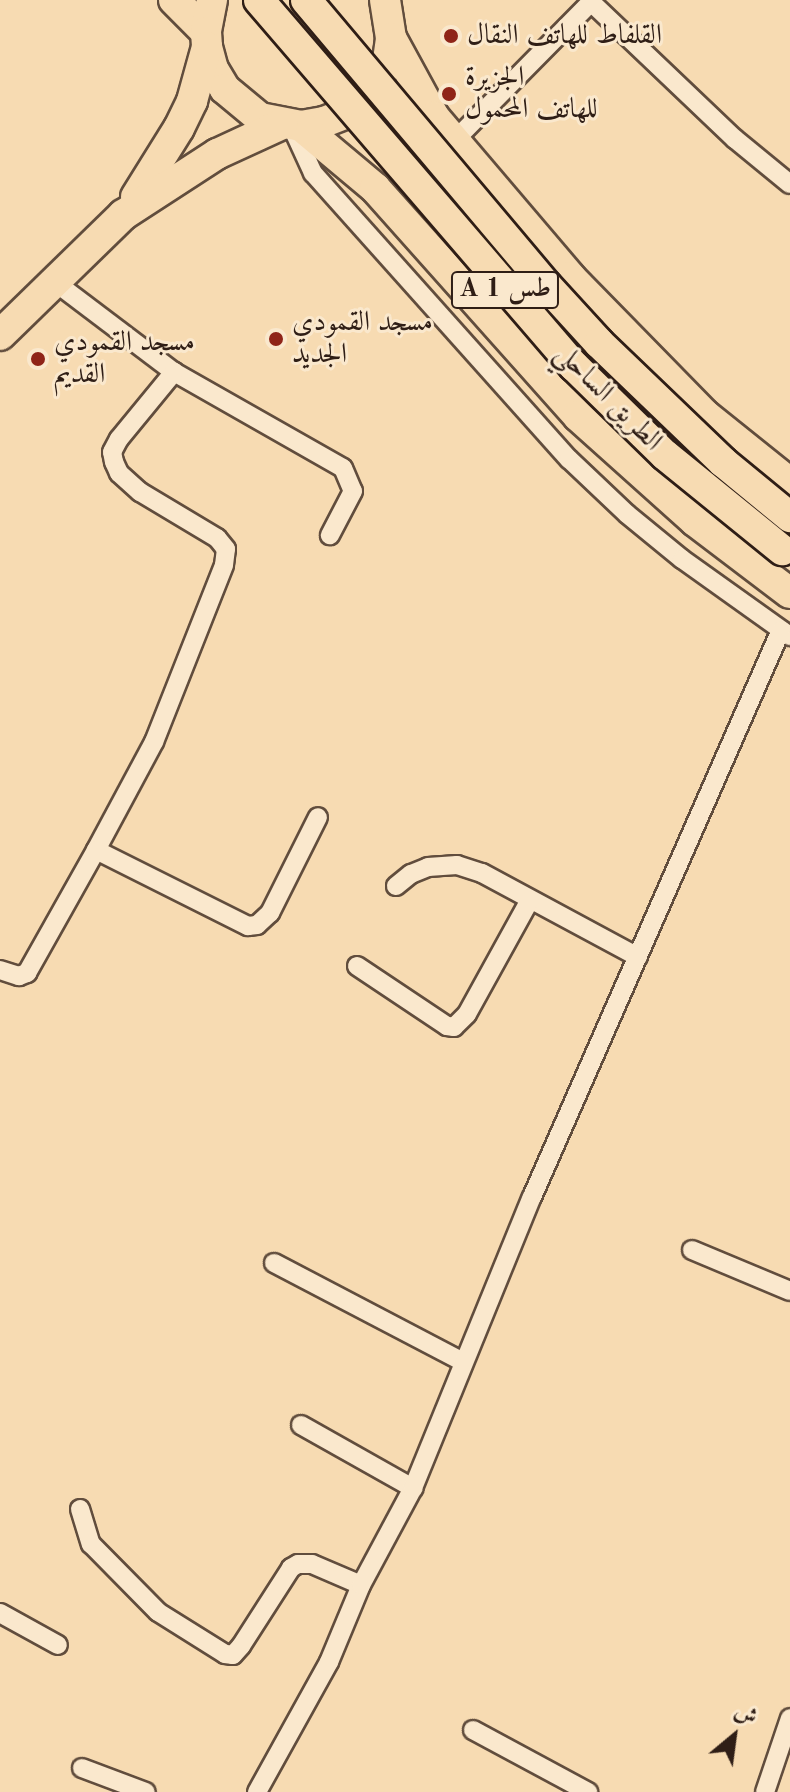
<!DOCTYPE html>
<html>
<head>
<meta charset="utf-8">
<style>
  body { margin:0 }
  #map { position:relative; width:790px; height:1792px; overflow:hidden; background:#f7dbb2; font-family:"Old Standard TT",Amiri,serif }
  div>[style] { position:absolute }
  .roads { filter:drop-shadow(2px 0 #614d3d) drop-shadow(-2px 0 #614d3d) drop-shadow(0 2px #614d3d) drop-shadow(0 -2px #614d3d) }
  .minor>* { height:18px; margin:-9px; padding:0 9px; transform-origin:9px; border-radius:9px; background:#fae8cd }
  .trunk>* { height:30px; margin:-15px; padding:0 15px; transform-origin:15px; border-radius:15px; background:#f7dbb2 }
  .bridges { filter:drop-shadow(2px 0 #2f1e16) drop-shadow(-2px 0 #2f1e16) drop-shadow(0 2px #2f1e16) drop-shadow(0 -2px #2f1e16) }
  .trunk-bridge>* { height:30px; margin:-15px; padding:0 15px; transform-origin:15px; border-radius:15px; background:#f7dbb2 }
  .dots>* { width:22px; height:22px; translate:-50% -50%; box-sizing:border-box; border:4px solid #fae8cd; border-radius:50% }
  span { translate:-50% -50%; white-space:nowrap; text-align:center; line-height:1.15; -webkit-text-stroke:6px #fae8cd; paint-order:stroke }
  .shield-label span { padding:2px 6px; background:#fae8cd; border:2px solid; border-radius:6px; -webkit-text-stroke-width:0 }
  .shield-label { font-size:26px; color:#2f1e16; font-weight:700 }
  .poi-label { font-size:28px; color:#2f1e16 }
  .left { translate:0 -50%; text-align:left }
  .street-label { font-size:28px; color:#2f1e16 }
  .north { position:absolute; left:694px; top:1696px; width:80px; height:80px; -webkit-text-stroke:6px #fae8cd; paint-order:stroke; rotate:29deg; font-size:22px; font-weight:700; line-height:32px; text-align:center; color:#2f1e16 }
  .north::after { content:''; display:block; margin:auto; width:28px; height:36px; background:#2f1e16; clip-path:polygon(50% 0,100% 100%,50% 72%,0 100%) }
</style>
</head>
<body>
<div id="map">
  <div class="roads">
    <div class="minor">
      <div style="left:591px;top:2px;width:199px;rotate:43.6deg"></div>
      <div style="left:735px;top:139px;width:71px;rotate:39.3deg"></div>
      <div style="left:291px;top:125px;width:53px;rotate:65.4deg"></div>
      <div style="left:313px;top:173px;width:384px;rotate:48.2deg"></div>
      <div style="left:569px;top:459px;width:80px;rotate:43.5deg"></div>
      <div style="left:627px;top:514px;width:71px;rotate:39.3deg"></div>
      <div style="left:682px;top:559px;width:133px;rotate:35.5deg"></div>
      <div style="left:453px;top:142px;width:199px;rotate:-45.4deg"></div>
      <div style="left:55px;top:282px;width:149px;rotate:37.1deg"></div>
      <div style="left:174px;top:372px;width:194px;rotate:29.6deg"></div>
      <div style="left:343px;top:468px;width:25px;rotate:67deg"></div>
      <div style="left:353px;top:491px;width:50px;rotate:117.6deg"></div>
      <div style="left:96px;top:850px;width:123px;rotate:-61.8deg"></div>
      <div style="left:154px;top:742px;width:190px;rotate:-68.4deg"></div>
      <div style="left:224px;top:565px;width:16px;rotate:-83deg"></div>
      <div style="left:226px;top:549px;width:14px;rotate:-129deg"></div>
      <div style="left:217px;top:538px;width:90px;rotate:-149.1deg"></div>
      <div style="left:140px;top:492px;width:28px;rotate:-138deg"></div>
      <div style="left:119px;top:473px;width:12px;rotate:-114deg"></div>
      <div style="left:114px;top:462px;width:10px;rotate:-101deg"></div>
      <div style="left:112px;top:452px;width:15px;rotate:-62deg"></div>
      <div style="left:119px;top:439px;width:87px;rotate:-50.6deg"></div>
      <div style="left:396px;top:886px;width:19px;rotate:-39deg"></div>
      <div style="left:411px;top:874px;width:18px;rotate:-22deg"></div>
      <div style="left:428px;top:867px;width:29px;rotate:-4deg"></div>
      <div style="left:457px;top:865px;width:26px;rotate:18deg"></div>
      <div style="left:482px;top:873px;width:177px;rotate:28.3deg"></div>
      <div style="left:357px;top:966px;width:108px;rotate:33.7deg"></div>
      <div style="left:447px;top:1026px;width:7px;rotate:8deg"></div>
      <div style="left:454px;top:1027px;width:18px;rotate:-45deg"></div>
      <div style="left:467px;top:1014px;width:130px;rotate:-61.1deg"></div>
      <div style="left:0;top:970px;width:20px;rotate:18deg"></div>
      <div style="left:19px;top:976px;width:9px;rotate:-21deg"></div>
      <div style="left:27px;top:973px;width:141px;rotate:-60.7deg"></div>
      <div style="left:96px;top:850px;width:170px;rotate:26.6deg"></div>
      <div style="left:248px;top:926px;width:9px;rotate:-6deg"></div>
      <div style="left:257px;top:925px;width:18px;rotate:-43deg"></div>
      <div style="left:270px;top:913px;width:107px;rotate:-63.4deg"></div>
      <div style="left:692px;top:1250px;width:106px;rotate:22.7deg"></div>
      <div style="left:274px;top:1263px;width:213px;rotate:27.6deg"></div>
      <div style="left:301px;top:1425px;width:129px;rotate:29.4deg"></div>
      <div style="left:80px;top:1509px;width:37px;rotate:73deg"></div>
      <div style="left:91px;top:1544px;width:95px;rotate:45.4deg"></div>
      <div style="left:158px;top:1612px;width:79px;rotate:32.1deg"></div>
      <div style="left:225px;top:1654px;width:8px;rotate:7deg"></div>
      <div style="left:233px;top:1655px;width:12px;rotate:-48deg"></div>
      <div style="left:241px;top:1646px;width:93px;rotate:-57.3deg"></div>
      <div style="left:291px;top:1568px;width:8px;rotate:-30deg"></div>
      <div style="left:298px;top:1564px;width:14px"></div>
      <div style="left:312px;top:1564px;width:53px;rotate:23.2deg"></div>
      <div style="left:0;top:1613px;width:66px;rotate:28.9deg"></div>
      <div style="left:473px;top:1730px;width:131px;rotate:28.3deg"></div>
      <div style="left:82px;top:1768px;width:68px;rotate:20.6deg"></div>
      <div style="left:257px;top:1792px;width:149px;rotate:-61deg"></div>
      <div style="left:329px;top:1662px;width:83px;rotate:-67.4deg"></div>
      <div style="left:361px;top:1585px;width:110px;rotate:-61.8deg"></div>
      <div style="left:413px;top:1488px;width:314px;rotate:-67.8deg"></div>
      <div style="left:532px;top:1197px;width:619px;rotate:-66.29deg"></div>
      <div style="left:765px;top:1792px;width:78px;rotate:-71.3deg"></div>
    </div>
    <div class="trunk">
      <div style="left:174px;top:0;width:45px;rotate:45deg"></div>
      <div style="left:212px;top:0;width:33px;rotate:101deg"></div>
      <div style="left:206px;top:32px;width:15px;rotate:86deg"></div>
      <div style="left:207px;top:47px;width:23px;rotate:75deg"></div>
      <div style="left:213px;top:69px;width:23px;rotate:59deg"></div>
      <div style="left:225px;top:89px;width:45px;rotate:39.6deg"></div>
      <div style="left:260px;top:118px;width:42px;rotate:11deg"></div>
      <div style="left:301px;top:126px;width:23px;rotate:-10deg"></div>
      <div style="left:324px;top:122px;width:22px;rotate:-21deg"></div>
      <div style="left:345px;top:114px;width:47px;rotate:-45deg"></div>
      <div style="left:378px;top:81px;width:23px;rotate:-65deg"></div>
      <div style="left:388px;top:60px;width:22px;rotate:-82deg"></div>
      <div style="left:391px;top:38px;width:38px;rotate:-99deg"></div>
      <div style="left:391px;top:38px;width:90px;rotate:61.4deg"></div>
      <div style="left:434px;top:117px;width:210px;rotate:49.6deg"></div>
      <div style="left:570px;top:277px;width:193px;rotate:45.6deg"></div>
      <div style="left:705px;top:415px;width:109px;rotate:38.7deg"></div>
      <div style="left:301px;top:126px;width:97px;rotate:40deg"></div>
      <div style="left:375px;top:188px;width:305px;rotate:48.3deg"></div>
      <div style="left:578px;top:416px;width:157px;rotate:41.9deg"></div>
      <div style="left:695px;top:521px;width:119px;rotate:37.2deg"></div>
      <div style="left:136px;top:197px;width:81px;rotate:-58.1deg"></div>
      <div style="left:179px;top:128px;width:30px;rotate:-64deg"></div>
      <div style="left:192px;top:101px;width:56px;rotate:-74.5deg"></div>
      <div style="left:0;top:335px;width:172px;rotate:-44.3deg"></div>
      <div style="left:123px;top:215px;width:112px;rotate:-33deg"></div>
      <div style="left:217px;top:154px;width:72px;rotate:-24.8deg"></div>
    </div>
  </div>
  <div class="bridges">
    <div class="trunk-bridge">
      <div style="left:259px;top:0;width:483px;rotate:49.3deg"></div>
      <div style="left:574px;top:366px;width:127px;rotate:44.4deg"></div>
      <div style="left:665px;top:455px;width:151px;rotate:39.1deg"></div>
      <div style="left:306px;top:0;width:374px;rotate:49.9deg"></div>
      <div style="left:547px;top:286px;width:77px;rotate:47.6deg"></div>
      <div style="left:599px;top:343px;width:172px;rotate:43.8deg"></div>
      <div style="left:723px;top:462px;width:87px;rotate:39.4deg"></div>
    </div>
  </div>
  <div class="dots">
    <div style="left:451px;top:36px;background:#8f2418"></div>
    <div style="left:449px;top:94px;background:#8f2418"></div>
    <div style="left:276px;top:339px;background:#8f2418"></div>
    <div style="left:38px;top:359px;background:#8f2418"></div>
  </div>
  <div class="shield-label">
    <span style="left:505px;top:290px">A 1 طس</span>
  </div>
  <div class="poi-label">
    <span class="left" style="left:467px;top:36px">القلفاط للهاتف النقال</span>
    <span class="left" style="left:465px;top:94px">الجزيرة<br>للهاتف المحمول</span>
    <span class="left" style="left:292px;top:339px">مسجد القمودي<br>الجديد</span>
    <span class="left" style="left:54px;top:359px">مسجد القمودي<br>القديم</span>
  </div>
  <div class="street-label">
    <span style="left:608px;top:398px;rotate:45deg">الطريق الساحلي</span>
  </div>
  <div class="north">ش</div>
</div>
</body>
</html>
